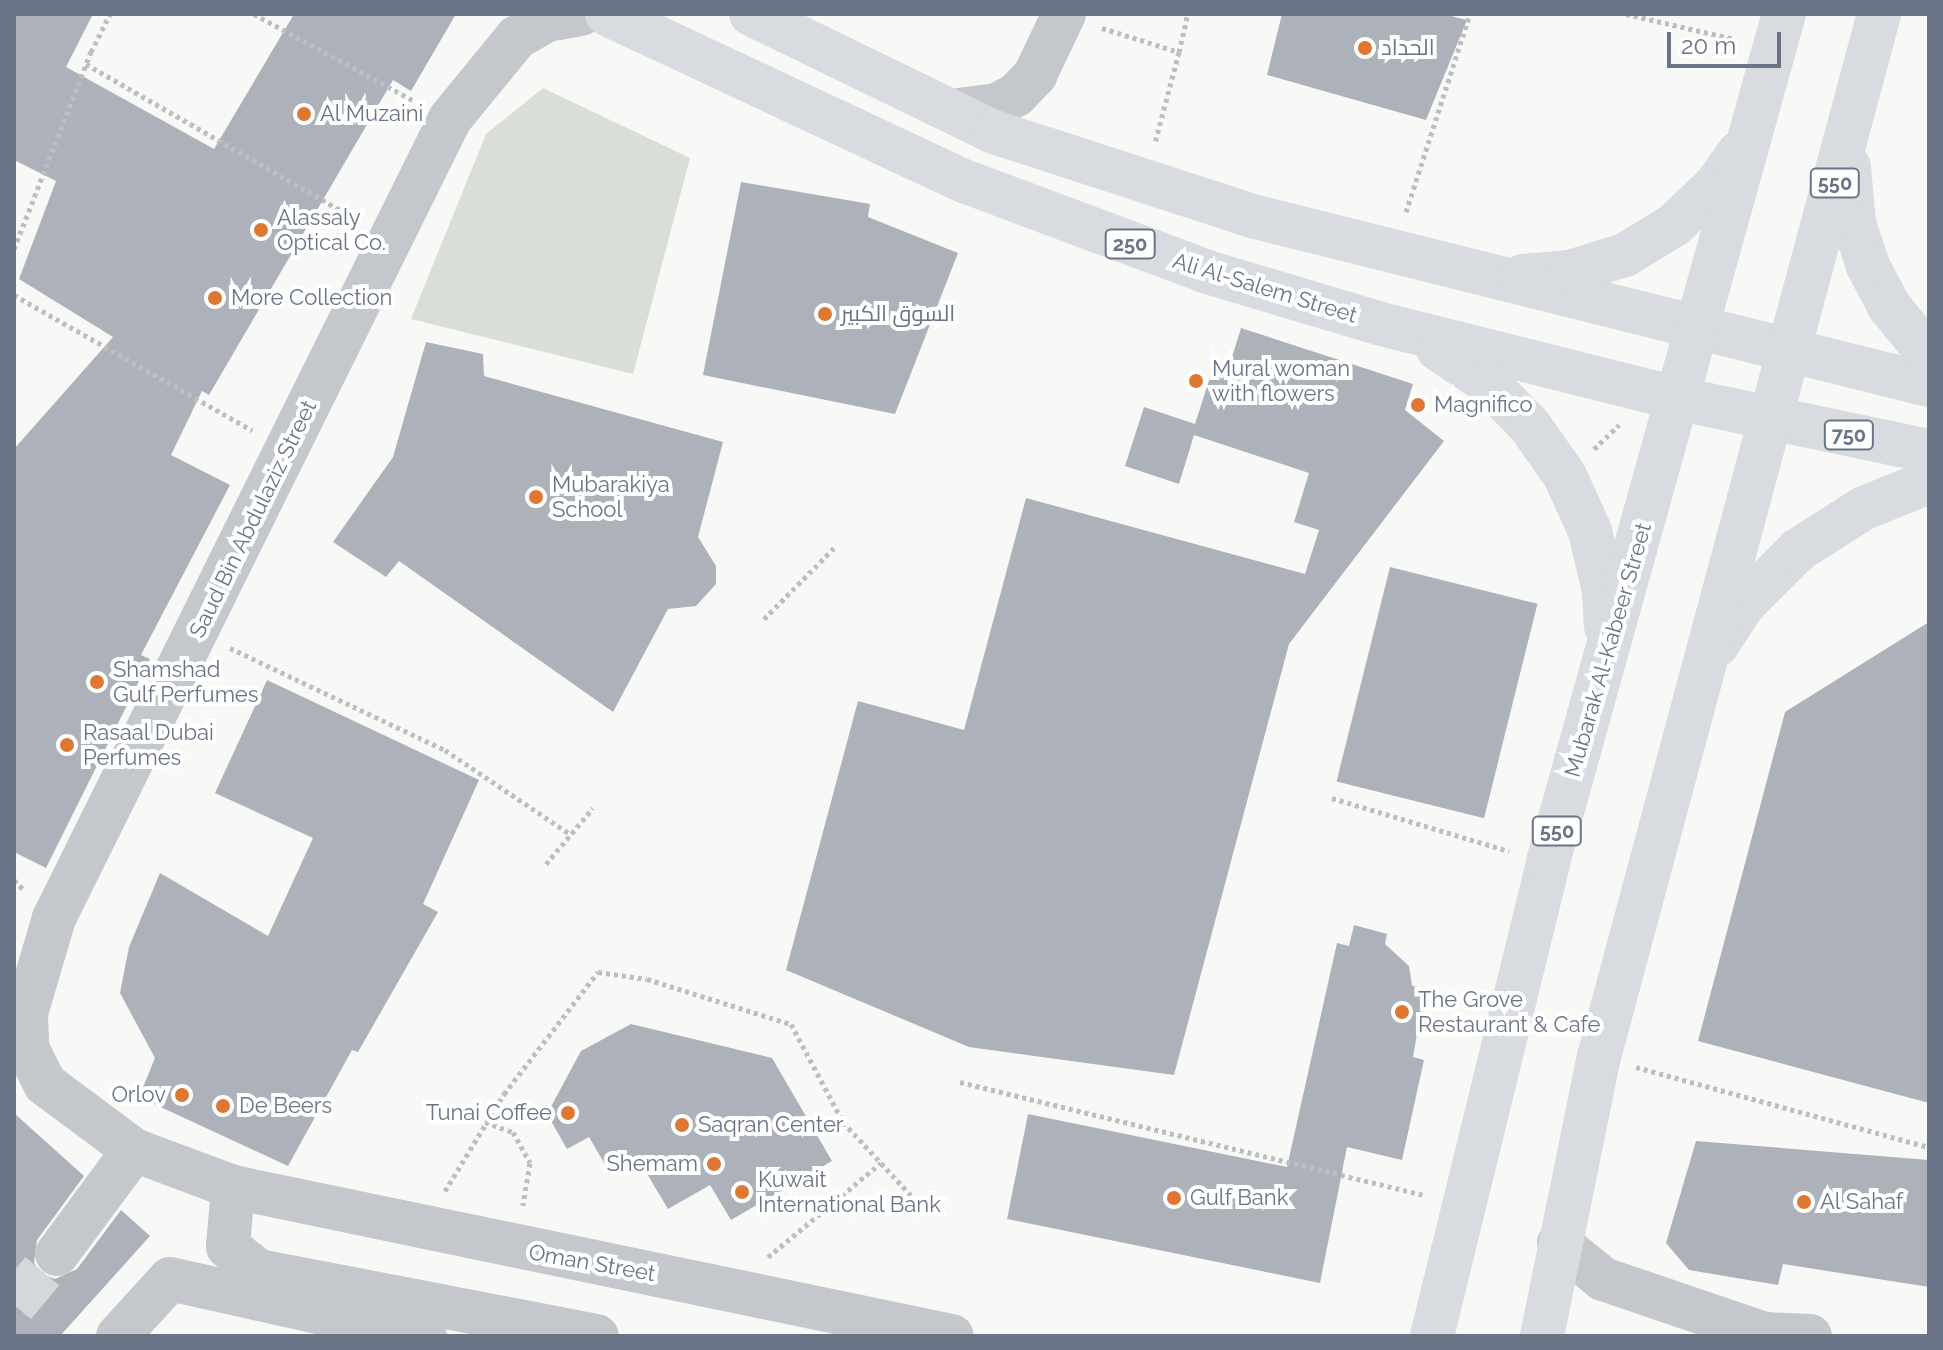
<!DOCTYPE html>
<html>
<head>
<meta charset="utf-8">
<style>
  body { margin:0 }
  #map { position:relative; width:1943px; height:1350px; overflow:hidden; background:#f8f9f6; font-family:Raleway,Cairo,sans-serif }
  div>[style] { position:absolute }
  .green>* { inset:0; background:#d9dfd7 }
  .building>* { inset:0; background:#adb2ba; transform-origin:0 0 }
  .minor-tunnel>* { height:44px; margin-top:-22px; transform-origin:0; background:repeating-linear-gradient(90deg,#d4d8da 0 44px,transparent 0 66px) }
  .path>* { height:5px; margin-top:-2.5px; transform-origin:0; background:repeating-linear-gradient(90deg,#bcbec1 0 4px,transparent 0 8px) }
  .minor>* { height:44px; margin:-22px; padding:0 22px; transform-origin:22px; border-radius:22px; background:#c4c7cb }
  .major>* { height:44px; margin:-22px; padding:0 22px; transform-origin:22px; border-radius:22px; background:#d8dbdf }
  .dots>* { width:22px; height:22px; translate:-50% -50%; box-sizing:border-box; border:4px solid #fff; border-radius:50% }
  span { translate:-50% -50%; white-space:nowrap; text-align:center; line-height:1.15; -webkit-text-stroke:8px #fff; paint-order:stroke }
  .shield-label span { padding:2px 6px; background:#fff; border:2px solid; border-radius:6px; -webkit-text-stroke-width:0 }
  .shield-label { font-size:20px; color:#697486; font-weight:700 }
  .poi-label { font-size:22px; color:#697486 }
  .left { translate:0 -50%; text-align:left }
  .right { translate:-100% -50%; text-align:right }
  .street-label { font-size:22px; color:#697486 }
  .frame { position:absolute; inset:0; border:16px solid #697486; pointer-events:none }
  .scale { position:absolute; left:1667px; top:32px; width:114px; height:36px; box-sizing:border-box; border:4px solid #697486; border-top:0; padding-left:10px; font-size:24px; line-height:28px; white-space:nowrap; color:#697486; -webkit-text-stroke:6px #fff; paint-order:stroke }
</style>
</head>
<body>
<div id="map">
  <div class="green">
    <div style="clip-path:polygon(543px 88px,690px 158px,633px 374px,411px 319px,486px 134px)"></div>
  </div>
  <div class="building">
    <div style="clip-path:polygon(14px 14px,93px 14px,66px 67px,214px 149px,294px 14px,456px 14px,411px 91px,393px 80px,209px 395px,202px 391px,171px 455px,230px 485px,141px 655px,150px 659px,46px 868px,14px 852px,14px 449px,113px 337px,19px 279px,56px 181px,14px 160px)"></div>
    <div style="clip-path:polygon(1282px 14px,1443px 14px,1467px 20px,1426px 120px,1267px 75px)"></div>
    <div style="clip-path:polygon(741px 182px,870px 204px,868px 217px,958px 253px,895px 414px,703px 375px)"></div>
    <div style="clip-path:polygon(1241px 328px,1413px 384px,1405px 410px,1444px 441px,1289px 644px,1174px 1075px,969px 1047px,786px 970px,858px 701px,964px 730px,1026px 498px,1305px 574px,1319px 530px,1294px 522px,1309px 473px,1194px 435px,1179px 484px,1125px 466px,1144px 407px,1195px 424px,1215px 362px,1229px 367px)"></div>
    <div style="clip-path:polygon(426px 342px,483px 354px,484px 376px,723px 442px,698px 537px,716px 566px,716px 584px,696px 606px,668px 609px,613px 712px,399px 561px,386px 577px,333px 542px,393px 457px)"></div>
    <div style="left:1390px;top:567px;width:152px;height:221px;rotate:14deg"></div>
    <div style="clip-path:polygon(1929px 622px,1929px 1103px,1698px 1041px,1785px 712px)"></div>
    <div style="clip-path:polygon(267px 680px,479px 780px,423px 904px,438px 912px,358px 1052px,352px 1050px,288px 1166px,139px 1097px,155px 1058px,120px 993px,129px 947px,160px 873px,268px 936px,313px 838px,215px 793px)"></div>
    <div style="clip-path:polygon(1354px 925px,1387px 934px,1385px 944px,1409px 966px,1412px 986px,1425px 988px,1413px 1057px,1424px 1060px,1402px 1160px,1347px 1147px,1320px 1283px,1007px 1219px,1028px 1114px,1287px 1167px,1337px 943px,1349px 946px)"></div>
    <div style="clip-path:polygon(631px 1024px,772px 1058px,832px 1161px,731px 1220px,710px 1185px,668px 1209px,637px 1157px,610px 1173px,589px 1137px,567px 1149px,547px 1114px,581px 1051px)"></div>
    <div style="clip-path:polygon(14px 1113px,84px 1176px,37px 1240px,34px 1263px,42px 1274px,55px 1279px,77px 1269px,121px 1210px,150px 1236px,60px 1336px,14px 1336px)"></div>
    <div style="clip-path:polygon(1696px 1141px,1929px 1160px,1929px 1287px,1783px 1264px,1778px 1285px,1689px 1270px,1666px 1243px)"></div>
  </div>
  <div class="minor-tunnel">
    <div style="left:14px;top:1305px;width:67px;rotate:-49.9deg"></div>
  </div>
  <div class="path">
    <div style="left:254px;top:14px;width:182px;rotate:28.5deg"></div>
    <div style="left:1626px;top:14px;width:111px;rotate:13deg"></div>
    <div style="left:1102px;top:28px;width:81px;rotate:17.3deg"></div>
    <div style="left:1179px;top:52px;width:94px;rotate:104.8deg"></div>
    <div style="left:1179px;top:52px;width:39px;rotate:-77deg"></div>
    <div style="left:86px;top:64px;width:311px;rotate:29.9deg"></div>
    <div style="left:1406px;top:212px;width:208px;rotate:-72.1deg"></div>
    <div style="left:14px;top:249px;width:212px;rotate:-68.7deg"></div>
    <div style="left:91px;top:52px;width:42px;rotate:-63.4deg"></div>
    <div style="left:14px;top:295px;width:274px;rotate:29.6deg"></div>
    <div style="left:1594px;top:449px;width:35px;rotate:-44deg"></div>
    <div style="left:764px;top:619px;width:101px;rotate:-45.4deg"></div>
    <div style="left:230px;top:648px;width:238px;rotate:25.4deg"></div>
    <div style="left:445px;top:750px;width:151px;rotate:33.9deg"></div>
    <div style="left:1332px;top:798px;width:185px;rotate:16.7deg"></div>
    <div style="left:546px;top:864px;width:73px;rotate:-50deg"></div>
    <div style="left:14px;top:880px;width:14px;rotate:45deg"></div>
    <div style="left:1636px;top:1067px;width:304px;rotate:15.3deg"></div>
    <div style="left:960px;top:1082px;width:479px;rotate:13.7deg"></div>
    <div style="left:485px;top:1122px;width:30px;rotate:20deg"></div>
    <div style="left:513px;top:1132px;width:35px;rotate:61deg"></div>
    <div style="left:530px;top:1163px;width:43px;rotate:99.5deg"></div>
    <div style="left:445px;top:1191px;width:114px;rotate:-58.7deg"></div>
    <div style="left:504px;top:1094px;width:154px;rotate:-52.4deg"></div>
    <div style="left:598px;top:972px;width:49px;rotate:8.1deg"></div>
    <div style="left:647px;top:979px;width:151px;rotate:17.4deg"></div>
    <div style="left:791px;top:1024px;width:111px;rotate:62deg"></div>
    <div style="left:843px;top:1122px;width:128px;rotate:47.2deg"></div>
    <div style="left:768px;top:1257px;width:147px;rotate:-39.8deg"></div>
  </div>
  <div class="minor">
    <div style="left:581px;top:14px;width:35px;rotate:170deg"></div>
    <div style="left:547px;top:20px;width:34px;rotate:150deg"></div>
    <div style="left:517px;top:37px;width:106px;rotate:129.3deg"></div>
    <div style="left:450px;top:119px;width:892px;rotate:116.36deg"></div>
    <div style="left:54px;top:918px;width:99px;rotate:106.4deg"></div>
    <div style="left:26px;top:1013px;width:35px;rotate:88deg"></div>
    <div style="left:27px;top:1048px;width:40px;rotate:63.4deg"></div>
    <div style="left:45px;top:1084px;width:111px;rotate:36.6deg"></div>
    <div style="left:134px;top:1150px;width:106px;rotate:20.5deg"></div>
    <div style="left:233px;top:1187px;width:734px;rotate:11.71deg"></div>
    <div style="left:952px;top:111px;width:45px;rotate:-7.6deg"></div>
    <div style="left:997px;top:105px;width:21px;rotate:-28deg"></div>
    <div style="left:1016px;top:95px;width:28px;rotate:-46deg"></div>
    <div style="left:1035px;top:75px;width:68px;rotate:-64.6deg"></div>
    <div style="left:233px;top:1187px;width:60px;rotate:94.8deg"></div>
    <div style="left:228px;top:1247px;width:39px;rotate:38deg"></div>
    <div style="left:259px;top:1271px;width:344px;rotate:10.9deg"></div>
    <div style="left:1559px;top:1243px;width:57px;rotate:39.3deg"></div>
    <div style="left:1603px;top:1279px;width:171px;rotate:18.8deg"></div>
    <div style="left:1765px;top:1334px;width:45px;rotate:2.5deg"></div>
    <div style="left:57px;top:1254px;width:129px;rotate:-53.5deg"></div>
    <div style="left:118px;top:1336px;width:77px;rotate:-47.6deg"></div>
    <div style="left:170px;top:1279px;width:261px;rotate:12.6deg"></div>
  </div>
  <div class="major">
    <div style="left:607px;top:14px;width:394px;rotate:25.1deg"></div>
    <div style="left:964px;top:181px;width:259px;rotate:20.5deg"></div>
    <div style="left:1207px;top:272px;width:182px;rotate:16.6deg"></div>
    <div style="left:1381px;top:324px;width:308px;rotate:14.1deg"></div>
    <div style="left:1680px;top:399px;width:254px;rotate:11.8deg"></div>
    <div style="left:751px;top:14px;width:270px;rotate:25.9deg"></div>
    <div style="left:994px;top:132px;width:275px;rotate:18deg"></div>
    <div style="left:1256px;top:217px;width:694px;rotate:14.02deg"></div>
    <div style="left:1849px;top:167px;width:56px;rotate:84.9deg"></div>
    <div style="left:1854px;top:223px;width:45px;rotate:72deg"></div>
    <div style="left:1868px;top:266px;width:45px;rotate:62.3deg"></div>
    <div style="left:1889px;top:306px;width:63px;rotate:50.8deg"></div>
    <div style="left:1523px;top:276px;width:47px;rotate:-4.9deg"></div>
    <div style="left:1570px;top:272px;width:58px;rotate:-17.2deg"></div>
    <div style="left:1625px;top:255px;width:57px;rotate:-31.5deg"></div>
    <div style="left:1674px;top:225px;width:58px;rotate:-43.6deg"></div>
    <div style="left:1716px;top:185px;width:39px;rotate:-55deg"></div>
    <div style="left:1438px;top:349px;width:59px;rotate:34deg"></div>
    <div style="left:1487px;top:382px;width:62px;rotate:45.7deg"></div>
    <div style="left:1530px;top:426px;width:61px;rotate:55deg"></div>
    <div style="left:1565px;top:476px;width:60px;rotate:65.6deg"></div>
    <div style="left:1590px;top:531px;width:62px;rotate:76.9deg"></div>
    <div style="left:1604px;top:591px;width:35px;rotate:87deg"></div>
    <div style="left:1717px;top:645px;width:48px;rotate:-57deg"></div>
    <div style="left:1743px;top:605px;width:78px;rotate:-45deg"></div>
    <div style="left:1798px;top:550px;width:78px;rotate:-32.5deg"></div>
    <div style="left:1864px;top:508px;width:70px;rotate:-21.8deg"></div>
    <div style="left:1432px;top:1336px;width:488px;rotate:-76.2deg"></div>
    <div style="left:1548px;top:862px;width:880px;rotate:-74.45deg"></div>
    <div style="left:1542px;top:1336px;width:285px;rotate:-78.5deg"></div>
    <div style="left:1599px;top:1057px;width:1080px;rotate:-74.97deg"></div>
  </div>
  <div class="dots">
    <div style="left:1365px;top:48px;background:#dd7732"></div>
    <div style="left:304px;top:114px;background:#dd7732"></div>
    <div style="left:261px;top:230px;background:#dd7732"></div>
    <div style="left:215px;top:298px;background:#dd7732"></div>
    <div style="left:825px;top:314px;background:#dd7732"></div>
    <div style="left:1196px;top:381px;background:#dd7732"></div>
    <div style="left:1418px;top:405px;background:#dd7732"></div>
    <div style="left:536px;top:497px;background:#dd7732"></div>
    <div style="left:97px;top:682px;background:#dd7732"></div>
    <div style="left:67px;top:745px;background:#dd7732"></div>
    <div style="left:1402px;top:1012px;background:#dd7732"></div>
    <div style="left:182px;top:1095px;background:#dd7732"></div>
    <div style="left:223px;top:1106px;background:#dd7732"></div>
    <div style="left:568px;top:1113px;background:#dd7732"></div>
    <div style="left:682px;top:1125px;background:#dd7732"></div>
    <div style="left:714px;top:1164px;background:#dd7732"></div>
    <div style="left:742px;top:1192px;background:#dd7732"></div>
    <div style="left:1174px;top:1198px;background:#dd7732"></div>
    <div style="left:1804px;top:1202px;background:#dd7732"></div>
  </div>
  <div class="shield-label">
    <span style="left:1835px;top:183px">550</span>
    <span style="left:1130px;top:244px">250</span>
    <span style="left:1849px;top:435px">750</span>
    <span style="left:1557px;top:831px">550</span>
  </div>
  <div class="poi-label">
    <span class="left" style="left:1381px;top:48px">الحداد</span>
    <span class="left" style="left:320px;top:114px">Al Muzaini</span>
    <span class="left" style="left:277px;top:230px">Alassaly<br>Optical Co.</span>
    <span class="left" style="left:231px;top:298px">More Collection</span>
    <span class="left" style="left:841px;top:314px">السوق الكبير</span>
    <span class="left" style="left:1212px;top:381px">Mural woman<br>with flowers</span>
    <span class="left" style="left:1434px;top:405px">Magnifico</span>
    <span class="left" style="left:552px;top:497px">Mubarakiya<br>School</span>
    <span class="left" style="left:113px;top:682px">Shamshad<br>Gulf Perfumes</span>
    <span class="left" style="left:83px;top:745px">Rasaal Dubai<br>Perfumes</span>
    <span class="left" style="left:1418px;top:1012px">The Grove<br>Restaurant &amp; Cafe</span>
    <span class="right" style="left:166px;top:1095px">Orlov</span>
    <span class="left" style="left:239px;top:1106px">De Beers</span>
    <span class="right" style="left:552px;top:1113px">Tunai Coffee</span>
    <span class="left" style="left:698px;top:1125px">Saqran Center</span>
    <span class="right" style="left:698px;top:1164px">Shemam</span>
    <span class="left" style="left:758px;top:1192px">Kuwait<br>International Bank</span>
    <span class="left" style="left:1190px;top:1198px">Gulf Bank</span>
    <span class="left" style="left:1820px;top:1202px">Al Sahaf</span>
  </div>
  <div class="street-label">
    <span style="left:1265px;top:288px;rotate:17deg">Ali Al-Salem Street</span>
    <span style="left:253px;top:519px;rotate:-64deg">Saud Bin Abdulaziz Street</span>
    <span style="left:1608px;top:650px;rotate:-74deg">Mubarak Al-Kabeer Street</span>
    <span style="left:592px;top:1263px;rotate:10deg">Oman Street</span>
  </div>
  <div class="frame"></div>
  <div class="scale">20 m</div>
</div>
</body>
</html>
